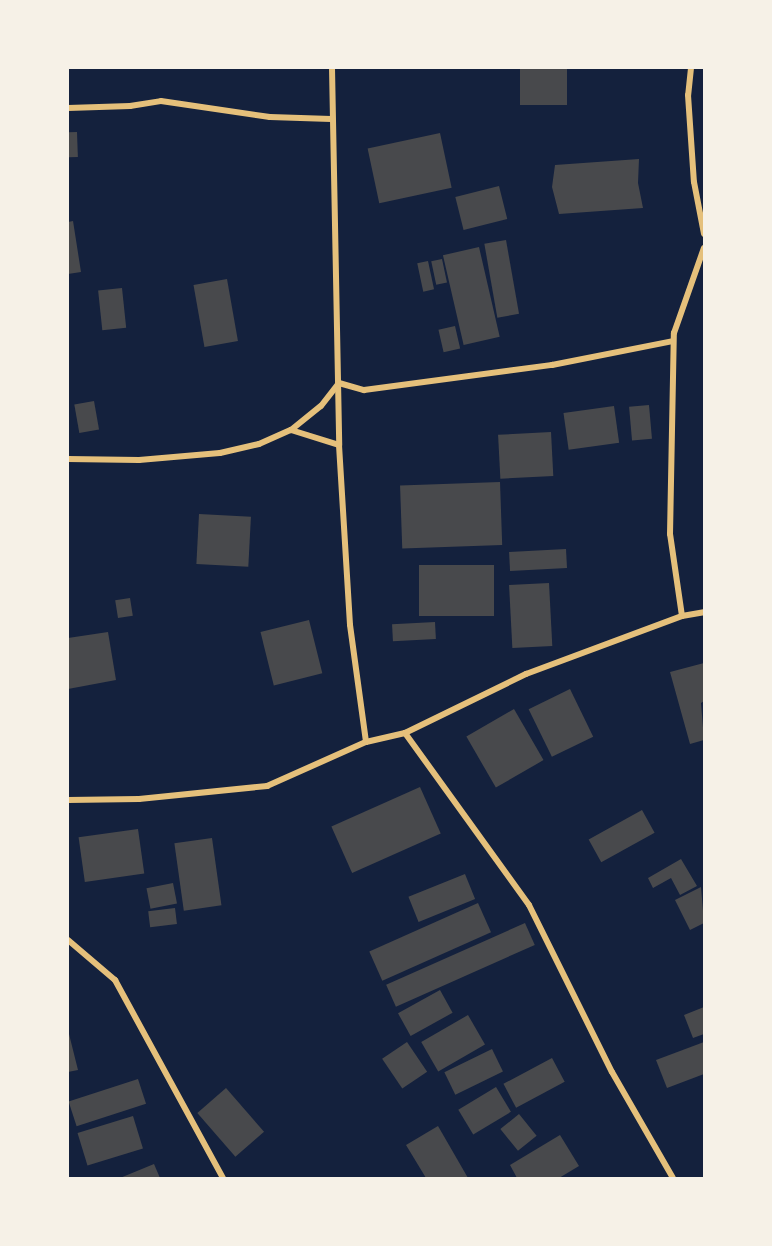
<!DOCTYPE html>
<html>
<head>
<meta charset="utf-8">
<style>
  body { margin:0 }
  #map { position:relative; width:772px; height:1246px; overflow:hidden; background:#14213d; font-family:Poppins,sans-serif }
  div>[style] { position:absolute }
  .building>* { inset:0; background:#48494c; transform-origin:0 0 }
  .minor>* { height:6px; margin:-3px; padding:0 3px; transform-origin:3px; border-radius:3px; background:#e5c07b }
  span { translate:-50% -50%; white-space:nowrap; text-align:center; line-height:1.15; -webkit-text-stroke:5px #f6f1e7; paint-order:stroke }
  .frame { position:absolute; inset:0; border:69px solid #f6f1e7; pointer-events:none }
</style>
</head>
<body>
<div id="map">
  <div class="building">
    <div style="left:520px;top:68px;width:47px;height:37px"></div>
    <div style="left:77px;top:132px;width:25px;height:9px;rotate:88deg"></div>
    <div style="left:440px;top:133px;width:56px;height:74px;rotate:78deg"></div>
    <div style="clip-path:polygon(639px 159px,638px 183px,643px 208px,559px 214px,552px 187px,555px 165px)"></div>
    <div style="left:499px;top:186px;width:34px;height:45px;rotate:76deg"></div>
    <div style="clip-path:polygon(73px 221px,81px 272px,68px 274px,68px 222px)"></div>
    <div style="left:506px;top:240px;width:75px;height:22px;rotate:80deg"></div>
    <div style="left:479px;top:247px;width:92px;height:37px;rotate:77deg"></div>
    <div style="left:442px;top:259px;width:24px;height:11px;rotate:78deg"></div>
    <div style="left:428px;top:261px;width:29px;height:11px;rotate:78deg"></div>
    <div style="left:227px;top:279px;width:63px;height:34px;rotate:80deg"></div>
    <div style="left:122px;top:288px;width:40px;height:24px;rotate:84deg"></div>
    <div style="left:455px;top:326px;width:23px;height:17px;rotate:77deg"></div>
    <div style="left:94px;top:401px;width:29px;height:20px;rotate:80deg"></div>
    <div style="left:649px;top:405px;width:34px;height:20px;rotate:85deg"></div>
    <div style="left:614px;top:406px;width:37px;height:51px;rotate:82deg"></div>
    <div style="left:551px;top:432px;width:44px;height:53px;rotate:87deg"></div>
    <div style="left:500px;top:482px;width:63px;height:100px;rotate:88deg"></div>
    <div style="left:199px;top:514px;width:52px;height:50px;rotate:3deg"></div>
    <div style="left:566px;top:549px;width:19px;height:57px;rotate:87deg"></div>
    <div style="left:419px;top:565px;width:75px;height:51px"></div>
    <div style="left:549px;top:583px;width:63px;height:40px;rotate:87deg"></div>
    <div style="left:130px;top:598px;width:18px;height:15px;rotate:81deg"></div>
    <div style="left:309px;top:620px;width:55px;height:50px;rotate:76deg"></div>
    <div style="left:435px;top:622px;width:17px;height:43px;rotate:87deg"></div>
    <div style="clip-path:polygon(108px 632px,116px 680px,68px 689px,68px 638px)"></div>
    <div style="clip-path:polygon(704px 663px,704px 701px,701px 703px,704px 740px,690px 744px,670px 672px)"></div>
    <div style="left:570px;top:689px;width:53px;height:46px;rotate:64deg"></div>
    <div style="left:514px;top:709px;width:59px;height:55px;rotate:60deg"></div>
    <div style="left:420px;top:787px;width:51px;height:97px;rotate:66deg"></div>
    <div style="left:642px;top:810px;width:26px;height:61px;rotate:61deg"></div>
    <div style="left:138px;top:829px;width:45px;height:60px;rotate:82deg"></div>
    <div style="left:212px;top:838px;width:68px;height:38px;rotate:82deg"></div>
    <div style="clip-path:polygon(681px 859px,697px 886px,680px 895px,671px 878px,653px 888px,648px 878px)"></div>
    <div style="left:465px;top:874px;width:27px;height:61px;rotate:68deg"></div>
    <div style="left:173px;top:883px;width:21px;height:27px;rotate:79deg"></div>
    <div style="clip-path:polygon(701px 887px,704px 923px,690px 930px,675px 900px)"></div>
    <div style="left:478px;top:903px;width:32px;height:119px;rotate:66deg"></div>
    <div style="left:175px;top:908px;width:16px;height:27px;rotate:83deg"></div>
    <div style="left:525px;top:923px;width:24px;height:152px;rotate:66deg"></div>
    <div style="left:440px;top:990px;width:26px;height:48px;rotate:61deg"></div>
    <div style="clip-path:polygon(704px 1007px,704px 1034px,693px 1038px,684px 1015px)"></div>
    <div style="left:468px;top:1015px;width:34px;height:54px;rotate:60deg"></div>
    <div style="clip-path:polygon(68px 1030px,78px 1070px,68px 1072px)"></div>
    <div style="left:407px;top:1042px;width:36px;height:30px;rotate:56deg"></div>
    <div style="clip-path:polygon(704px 1042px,704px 1074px,667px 1088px,656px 1060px)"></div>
    <div style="left:492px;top:1049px;width:25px;height:53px;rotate:64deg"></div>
    <div style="left:552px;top:1058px;width:27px;height:55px;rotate:62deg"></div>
    <div style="left:138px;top:1079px;width:26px;height:73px;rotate:72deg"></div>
    <div style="left:496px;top:1087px;width:29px;height:44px;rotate:59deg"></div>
    <div style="left:226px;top:1088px;width:58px;height:38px;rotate:49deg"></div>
    <div style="left:519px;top:1114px;width:28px;height:24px;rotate:51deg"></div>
    <div style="left:133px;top:1116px;width:34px;height:58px;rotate:73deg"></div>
    <div style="clip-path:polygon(438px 1126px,468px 1178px,426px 1178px,406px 1145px)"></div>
    <div style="clip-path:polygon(560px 1135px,579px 1166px,559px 1178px,517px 1178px,510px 1165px)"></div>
    <div style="clip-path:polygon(154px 1164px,160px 1178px,120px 1178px)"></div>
  </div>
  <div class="minor">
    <div style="left:332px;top:68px;width:377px;rotate:88.9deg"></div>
    <div style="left:339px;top:445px;width:180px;rotate:86.5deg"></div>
    <div style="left:350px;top:625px;width:118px;rotate:82.2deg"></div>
    <div style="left:691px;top:68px;width:27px;rotate:96deg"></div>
    <div style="left:688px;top:95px;width:87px;rotate:86.1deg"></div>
    <div style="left:694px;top:182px;width:53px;rotate:79.1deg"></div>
    <div style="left:68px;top:108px;width:62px;rotate:-1.8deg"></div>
    <div style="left:130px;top:106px;width:31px;rotate:-9deg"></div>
    <div style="left:161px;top:101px;width:110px;rotate:8.4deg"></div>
    <div style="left:270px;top:117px;width:61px;rotate:1.9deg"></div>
    <div style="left:291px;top:430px;width:50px;rotate:17.4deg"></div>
    <div style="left:68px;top:459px;width:71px;rotate:0.8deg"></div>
    <div style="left:139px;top:460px;width:81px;rotate:-4.9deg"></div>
    <div style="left:220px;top:453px;width:40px;rotate:-13deg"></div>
    <div style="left:259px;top:444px;width:35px;rotate:-24deg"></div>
    <div style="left:291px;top:430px;width:38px;rotate:-39deg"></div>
    <div style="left:321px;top:406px;width:29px;rotate:-52deg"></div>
    <div style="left:339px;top:383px;width:26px;rotate:16deg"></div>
    <div style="left:364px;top:390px;width:190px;rotate:-7.6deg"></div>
    <div style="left:552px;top:365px;width:123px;rotate:-11.2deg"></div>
    <div style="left:682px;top:616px;width:83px;rotate:-98.3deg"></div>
    <div style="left:670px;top:534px;width:201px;rotate:-88.9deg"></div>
    <div style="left:674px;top:333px;width:90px;rotate:-70.6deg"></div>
    <div style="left:405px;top:733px;width:212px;rotate:54.2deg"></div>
    <div style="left:529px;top:905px;width:186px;rotate:63.6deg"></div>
    <div style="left:612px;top:1072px;width:122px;rotate:60.1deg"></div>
    <div style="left:68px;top:800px;width:71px;rotate:-0.8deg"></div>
    <div style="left:139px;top:799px;width:129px;rotate:-5.8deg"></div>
    <div style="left:267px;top:786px;width:108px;rotate:-24deg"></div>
    <div style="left:366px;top:742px;width:40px;rotate:-13deg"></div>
    <div style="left:405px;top:733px;width:135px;rotate:-26deg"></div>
    <div style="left:526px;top:674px;width:166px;rotate:-20.4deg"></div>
    <div style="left:682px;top:616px;width:22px;rotate:-10deg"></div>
    <div style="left:68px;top:940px;width:62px;rotate:40.4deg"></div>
    <div style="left:115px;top:980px;width:226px;rotate:61.4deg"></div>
  </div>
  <div class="frame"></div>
</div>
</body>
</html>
